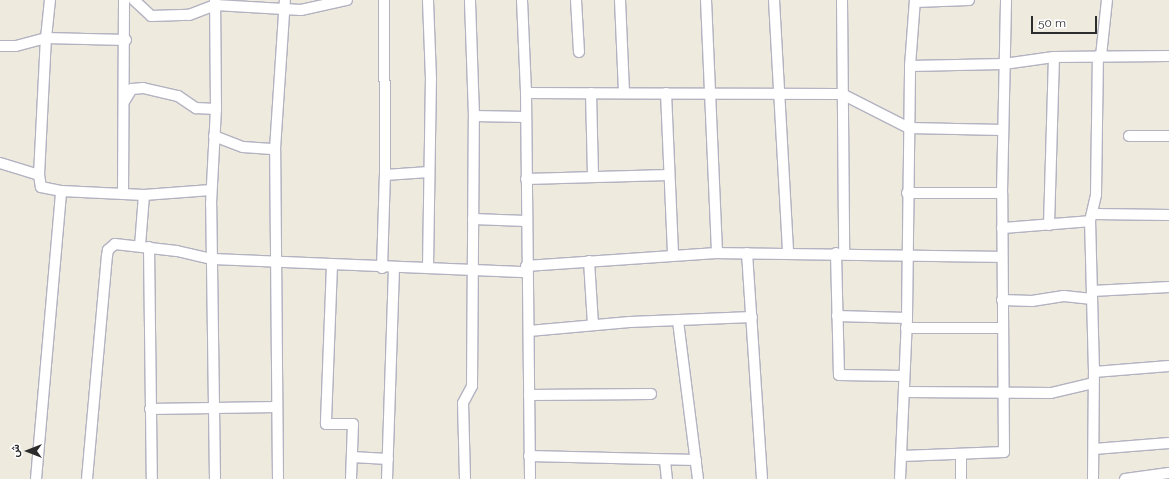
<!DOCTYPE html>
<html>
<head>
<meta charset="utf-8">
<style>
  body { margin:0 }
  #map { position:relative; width:1169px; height:479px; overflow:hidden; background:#efeade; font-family:Raleway,Vazirmatn,sans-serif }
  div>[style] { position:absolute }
  .roads { filter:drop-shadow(1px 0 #b2b2c1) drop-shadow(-1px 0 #b2b2c1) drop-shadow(0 1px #b2b2c1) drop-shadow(0 -1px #b2b2c1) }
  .minor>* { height:10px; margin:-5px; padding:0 5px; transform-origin:5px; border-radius:5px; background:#fff }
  span { translate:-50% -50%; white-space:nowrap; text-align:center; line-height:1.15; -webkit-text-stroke:4px #fff; paint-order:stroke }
  .north { position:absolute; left:8px; top:431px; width:40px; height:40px; -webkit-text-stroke:3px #fff; paint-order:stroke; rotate:270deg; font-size:11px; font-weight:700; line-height:16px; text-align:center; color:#2c2c2c }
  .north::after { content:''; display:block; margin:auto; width:14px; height:18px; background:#2c2c2c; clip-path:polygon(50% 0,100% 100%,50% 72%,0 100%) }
  .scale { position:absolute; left:1031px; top:16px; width:66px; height:18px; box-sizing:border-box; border:2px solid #2c2c2c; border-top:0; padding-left:5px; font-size:12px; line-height:14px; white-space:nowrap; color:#2c2c2c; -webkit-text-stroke:3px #fff; paint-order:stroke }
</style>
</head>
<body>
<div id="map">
  <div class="roads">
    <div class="minor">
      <div style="left:134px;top:0;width:23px;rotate:43deg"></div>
      <div style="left:151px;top:16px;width:38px;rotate:-2deg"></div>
      <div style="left:189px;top:15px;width:28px;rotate:-21deg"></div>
      <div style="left:215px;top:5px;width:86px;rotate:3.3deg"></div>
      <div style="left:301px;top:10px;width:47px;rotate:-12.3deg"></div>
      <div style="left:522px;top:0;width:93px;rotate:87.5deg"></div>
      <div style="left:526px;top:93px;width:386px;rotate:89.4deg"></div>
      <div style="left:576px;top:0;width:52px;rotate:86.7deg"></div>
      <div style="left:620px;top:0;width:92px;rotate:87.5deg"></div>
      <div style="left:706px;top:0;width:253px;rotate:87.5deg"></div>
      <div style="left:774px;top:0;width:252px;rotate:86.8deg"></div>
      <div style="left:842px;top:0;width:253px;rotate:89.5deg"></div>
      <div style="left:915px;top:2px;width:54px;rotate:-2.1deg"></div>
      <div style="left:0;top:46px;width:16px"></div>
      <div style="left:16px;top:46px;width:31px;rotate:-15deg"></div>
      <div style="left:46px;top:38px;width:80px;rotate:1.4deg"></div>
      <div style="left:1101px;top:56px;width:56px;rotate:-83.9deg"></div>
      <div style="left:910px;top:66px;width:94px;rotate:-1.2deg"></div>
      <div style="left:1004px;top:64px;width:50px;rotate:-8deg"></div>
      <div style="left:1054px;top:57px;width:115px;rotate:-0.5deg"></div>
      <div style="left:526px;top:93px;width:316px;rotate:0.2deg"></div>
      <div style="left:842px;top:94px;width:75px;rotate:26.9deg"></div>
      <div style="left:909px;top:128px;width:94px;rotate:1.2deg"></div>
      <div style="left:591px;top:93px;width:83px;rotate:88.6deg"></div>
      <div style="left:666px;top:93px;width:162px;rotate:87.5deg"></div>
      <div style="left:125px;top:100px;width:13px;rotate:-58deg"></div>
      <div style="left:132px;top:89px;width:11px;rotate:-5deg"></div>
      <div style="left:143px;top:88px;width:36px;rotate:13deg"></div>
      <div style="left:178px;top:96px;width:22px;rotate:34deg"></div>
      <div style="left:196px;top:108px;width:20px;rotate:3deg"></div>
      <div style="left:474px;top:116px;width:52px;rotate:1.1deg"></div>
      <div style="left:214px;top:136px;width:31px;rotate:21deg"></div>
      <div style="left:243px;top:147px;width:32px;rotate:4deg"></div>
      <div style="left:1129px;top:136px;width:40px"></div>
      <div style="left:0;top:163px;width:41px;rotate:17.1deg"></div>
      <div style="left:39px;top:175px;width:12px;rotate:81deg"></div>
      <div style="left:41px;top:187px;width:20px;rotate:11deg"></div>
      <div style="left:61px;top:191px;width:83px;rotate:2.8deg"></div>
      <div style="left:144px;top:195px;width:51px;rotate:94.5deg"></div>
      <div style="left:39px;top:175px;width:137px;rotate:-87.1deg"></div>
      <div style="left:46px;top:38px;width:38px;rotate:-84deg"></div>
      <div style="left:385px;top:175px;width:44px;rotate:-3.9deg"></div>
      <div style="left:526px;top:179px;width:142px;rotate:-1.6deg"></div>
      <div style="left:907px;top:193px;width:95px"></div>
      <div style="left:123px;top:194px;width:194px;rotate:-89.7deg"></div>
      <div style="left:144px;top:195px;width:67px;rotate:-4.3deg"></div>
      <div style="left:1094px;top:214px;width:75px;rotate:0.8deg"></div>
      <div style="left:473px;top:219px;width:53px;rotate:2.2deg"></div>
      <div style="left:1049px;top:225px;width:168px;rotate:-88.3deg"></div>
      <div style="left:1002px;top:228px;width:88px;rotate:-4.5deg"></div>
      <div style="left:149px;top:247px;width:232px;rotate:89.3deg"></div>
      <div style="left:747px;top:253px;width:226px;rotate:86.2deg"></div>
      <div style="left:836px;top:253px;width:122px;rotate:88.6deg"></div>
      <div style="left:839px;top:375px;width:65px;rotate:0.9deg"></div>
      <div style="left:589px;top:261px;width:64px;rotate:86.4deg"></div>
      <div style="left:332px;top:265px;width:159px;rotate:92.2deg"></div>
      <div style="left:326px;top:424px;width:27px"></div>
      <div style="left:353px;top:424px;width:55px;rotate:92.1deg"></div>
      <div style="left:526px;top:266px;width:191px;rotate:-3.9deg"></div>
      <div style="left:717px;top:253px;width:285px;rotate:0.8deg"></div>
      <div style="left:428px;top:267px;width:188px;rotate:-89.1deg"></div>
      <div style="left:431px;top:79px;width:79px;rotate:-92.2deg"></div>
      <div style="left:382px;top:268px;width:93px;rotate:-88.2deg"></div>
      <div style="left:385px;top:175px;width:175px;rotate:-90.3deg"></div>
      <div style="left:1092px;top:291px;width:77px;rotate:-3deg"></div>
      <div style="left:1002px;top:300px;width:30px;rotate:2deg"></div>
      <div style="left:1032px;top:301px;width:32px;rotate:-9deg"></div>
      <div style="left:1064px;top:296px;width:28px;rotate:6deg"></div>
      <div style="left:837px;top:316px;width:70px;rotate:1.6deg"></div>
      <div style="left:678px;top:321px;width:159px;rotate:82.8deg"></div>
      <div style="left:906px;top:328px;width:96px"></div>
      <div style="left:529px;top:331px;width:101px;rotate:-5.1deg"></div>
      <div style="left:630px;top:322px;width:122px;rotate:-2.3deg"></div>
      <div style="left:1094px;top:372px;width:75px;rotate:-4.6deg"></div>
      <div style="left:904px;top:392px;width:147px;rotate:0.4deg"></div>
      <div style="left:1051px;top:393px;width:43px;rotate:-13.4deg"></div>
      <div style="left:529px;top:395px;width:122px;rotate:-0.5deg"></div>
      <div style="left:150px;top:409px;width:127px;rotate:-0.9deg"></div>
      <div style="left:1094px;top:449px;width:75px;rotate:-4.6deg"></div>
      <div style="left:961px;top:455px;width:24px;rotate:90deg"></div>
      <div style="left:529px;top:456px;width:167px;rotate:1.4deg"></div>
      <div style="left:902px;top:456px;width:102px;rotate:-2.2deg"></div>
      <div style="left:1004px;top:452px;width:259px;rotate:-90.4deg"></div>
      <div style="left:1002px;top:193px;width:193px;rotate:-88.8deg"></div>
      <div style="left:352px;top:457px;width:36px;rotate:3deg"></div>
      <div style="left:665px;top:461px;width:18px;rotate:84deg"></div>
      <div style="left:36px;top:479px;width:289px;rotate:-85deg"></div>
      <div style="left:87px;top:479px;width:224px;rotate:-84.9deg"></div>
      <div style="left:107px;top:256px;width:6px;rotate:-81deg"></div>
      <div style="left:108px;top:250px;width:9px;rotate:-41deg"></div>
      <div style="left:115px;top:244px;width:62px;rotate:6.4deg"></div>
      <div style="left:177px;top:251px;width:37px;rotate:13deg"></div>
      <div style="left:213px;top:259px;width:314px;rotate:2.4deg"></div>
      <div style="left:215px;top:479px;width:275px;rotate:-90.8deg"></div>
      <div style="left:211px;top:204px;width:95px;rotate:-87deg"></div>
      <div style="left:216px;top:109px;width:109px;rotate:-90.5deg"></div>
      <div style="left:278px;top:479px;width:330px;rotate:-90.5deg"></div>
      <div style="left:275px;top:149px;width:149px;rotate:-86.2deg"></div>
      <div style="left:387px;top:479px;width:211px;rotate:-88.1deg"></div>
      <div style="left:465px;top:479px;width:76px;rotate:-91.5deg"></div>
      <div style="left:463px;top:403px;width:19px;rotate:-62deg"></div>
      <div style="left:472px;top:386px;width:270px;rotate:-89.6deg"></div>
      <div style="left:474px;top:116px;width:116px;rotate:-92deg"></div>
      <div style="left:900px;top:479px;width:161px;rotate:-87.5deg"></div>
      <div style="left:907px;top:318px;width:252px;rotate:-89.3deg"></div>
      <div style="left:910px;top:66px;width:66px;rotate:-85.7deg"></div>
      <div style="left:1093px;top:479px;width:107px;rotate:-89.5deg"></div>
      <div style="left:1094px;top:372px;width:151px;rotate:-91.5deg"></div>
      <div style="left:1090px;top:221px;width:27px;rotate:-77deg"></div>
      <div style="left:1096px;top:195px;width:139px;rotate:-89.2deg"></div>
      <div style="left:1125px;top:479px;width:44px;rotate:-7.8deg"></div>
    </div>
  </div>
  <div class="north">ش</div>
  <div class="scale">50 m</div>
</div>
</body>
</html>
